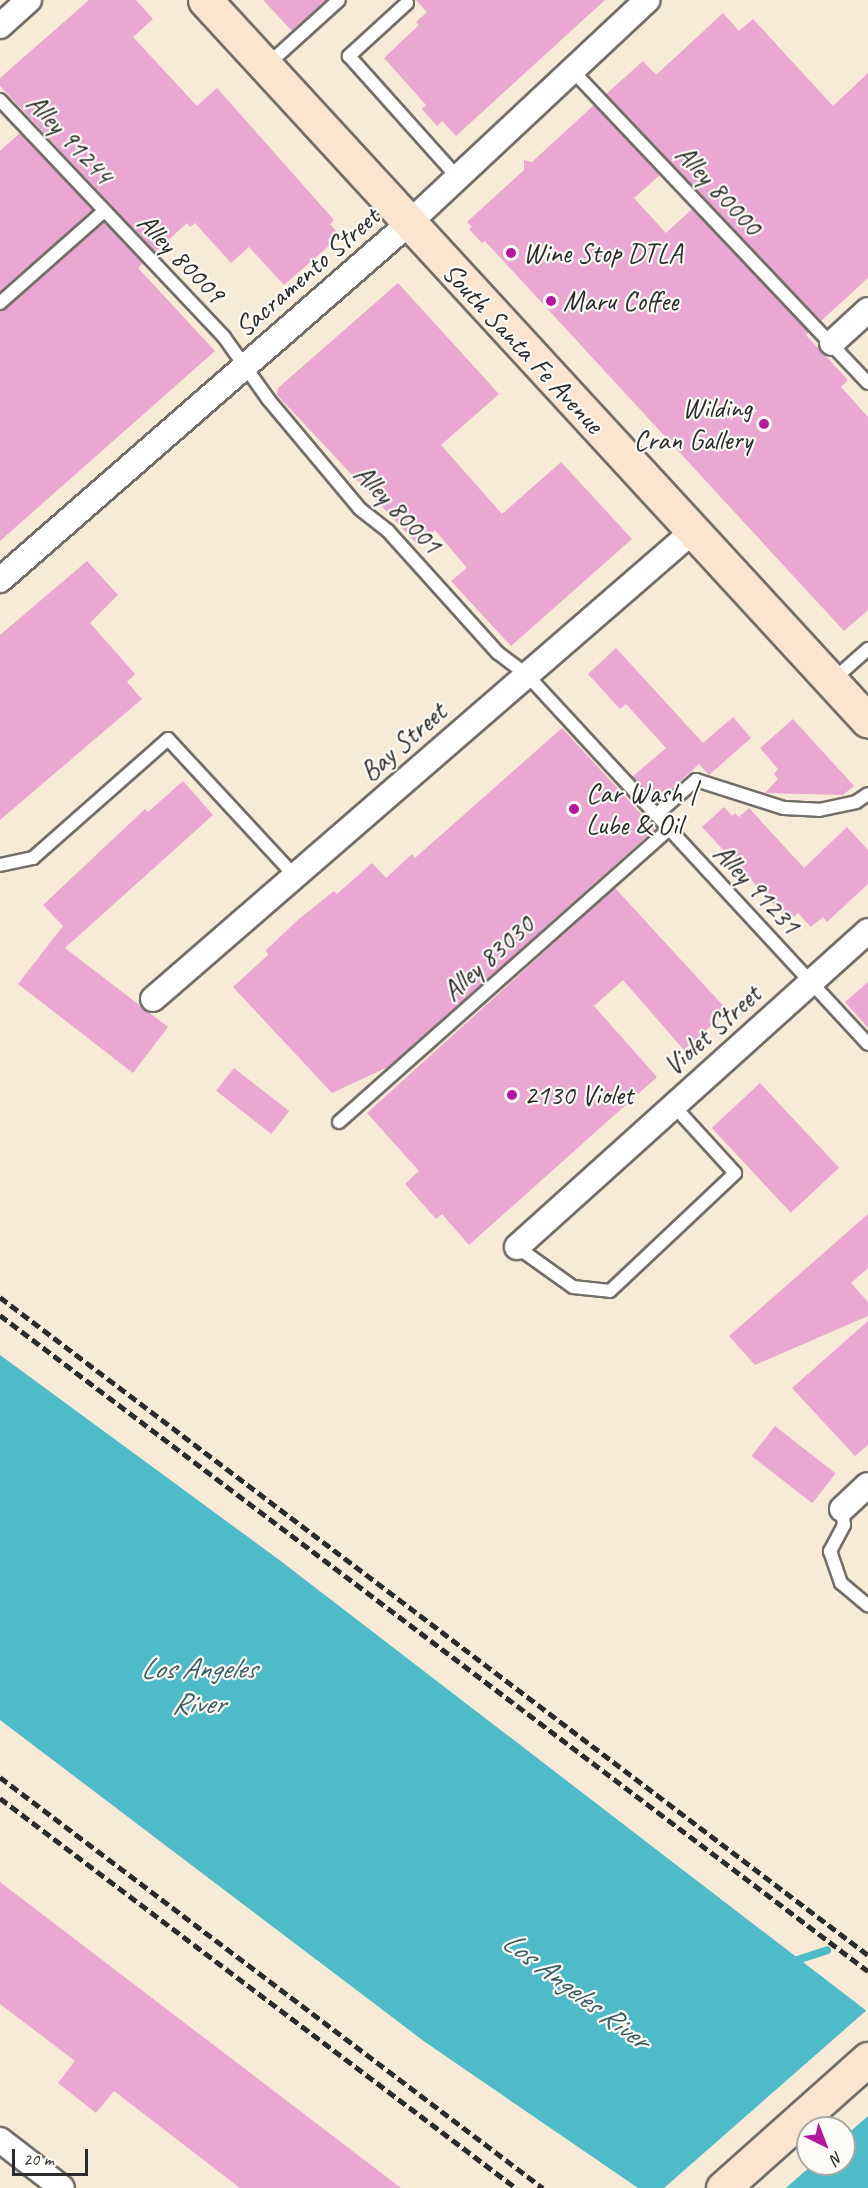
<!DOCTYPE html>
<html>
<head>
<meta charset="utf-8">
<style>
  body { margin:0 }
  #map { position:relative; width:868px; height:2188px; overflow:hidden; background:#f7ebd8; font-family:Caveat,sans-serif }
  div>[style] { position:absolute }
  .water>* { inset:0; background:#4ebbc8 }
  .pier>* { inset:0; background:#f7ebd8 }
  .stream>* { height:8px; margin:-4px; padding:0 4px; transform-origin:4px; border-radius:4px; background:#4ebbc8 }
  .building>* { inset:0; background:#eaa7d1; transform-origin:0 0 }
  .roads { filter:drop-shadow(2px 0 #726e68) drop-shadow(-2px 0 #726e68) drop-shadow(0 2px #726e68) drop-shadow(0 -2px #726e68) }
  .service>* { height:12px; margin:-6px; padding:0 6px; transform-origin:6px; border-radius:6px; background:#fff }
  .minor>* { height:24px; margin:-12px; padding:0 12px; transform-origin:12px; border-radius:12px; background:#fff }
  .secondary>* { height:33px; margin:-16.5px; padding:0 16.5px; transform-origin:16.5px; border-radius:16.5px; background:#fce5d0 }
  .rail>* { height:4.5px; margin-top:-2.25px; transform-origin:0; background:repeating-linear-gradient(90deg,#2b2b2b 0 9px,transparent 0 13.5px) }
  .dots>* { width:16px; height:16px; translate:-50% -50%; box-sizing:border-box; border:3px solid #fdfcf7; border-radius:50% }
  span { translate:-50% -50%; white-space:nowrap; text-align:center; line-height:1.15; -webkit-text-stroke:4.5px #fdfcf7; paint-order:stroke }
  .street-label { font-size:28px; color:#2b2b2b }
  .poi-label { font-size:28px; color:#2b2b2b }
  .left { translate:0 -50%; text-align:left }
  .right { translate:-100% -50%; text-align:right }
  .water-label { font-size:30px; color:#375d62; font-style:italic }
  .north { position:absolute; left:796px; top:2116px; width:60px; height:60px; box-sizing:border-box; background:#fdfcf7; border:2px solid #a9a8a5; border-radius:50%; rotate:138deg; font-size:16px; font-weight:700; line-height:24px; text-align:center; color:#2b2b2b }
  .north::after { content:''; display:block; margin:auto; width:21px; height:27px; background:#b5179e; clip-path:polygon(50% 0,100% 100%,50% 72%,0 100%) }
  .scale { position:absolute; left:12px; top:2149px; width:76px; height:27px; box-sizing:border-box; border:3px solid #2b2b2b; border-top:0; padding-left:8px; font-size:18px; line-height:21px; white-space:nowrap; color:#2b2b2b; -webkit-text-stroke:4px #fdfcf7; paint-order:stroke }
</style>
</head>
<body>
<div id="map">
  <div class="water">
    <div style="clip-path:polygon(evenodd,0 1355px,278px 1559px,868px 2012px,868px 2188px,638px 2188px,425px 2042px,0 1720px,0 1355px,808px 2128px,844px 2128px,844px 2164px,808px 2164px,808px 2128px)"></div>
  </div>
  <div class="pier">
    <div style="clip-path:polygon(868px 2009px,868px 2116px,844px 2137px,844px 2128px,808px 2128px,808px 2164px,813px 2164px,786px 2188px,664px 2188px)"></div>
  </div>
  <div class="stream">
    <div style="left:791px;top:1962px;width:38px;rotate:-18deg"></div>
  </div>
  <div class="building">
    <div style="clip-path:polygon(89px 0,136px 0,153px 19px,133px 37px,197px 106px,217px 88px,334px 220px,330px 224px,337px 232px,328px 240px,331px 244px,284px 285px,249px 247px,231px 263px,195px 223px,190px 227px,187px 223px,155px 252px,0 86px,0 78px)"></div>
    <div style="clip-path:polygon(263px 0,327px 0,292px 31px)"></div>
    <div style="clip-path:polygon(416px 0,605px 0,456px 136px,442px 121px,437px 126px,422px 109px,426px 105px,384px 58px,419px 25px,416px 22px,427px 12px)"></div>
    <div style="clip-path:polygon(723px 13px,739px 31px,753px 19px,833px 106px,868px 73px,868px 278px,821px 321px,606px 94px,643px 61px,656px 75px)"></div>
    <div style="clip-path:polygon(594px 105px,660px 175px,634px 198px,666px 233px,692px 209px,809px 332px,806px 335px,848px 380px,841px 387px,868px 417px,868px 610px,844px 631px,485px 241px,482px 243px,469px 229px,472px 227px,467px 222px,524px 170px,524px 160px,532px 162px)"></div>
    <div style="clip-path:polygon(20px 133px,93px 210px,0 292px,0 151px)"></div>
    <div style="clip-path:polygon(104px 222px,143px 263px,138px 268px,215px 351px,0 541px,0 311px)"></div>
    <div style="clip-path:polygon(398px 283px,499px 394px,441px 445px,502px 514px,561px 462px,632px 539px,511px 646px,451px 581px,467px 568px,435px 530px,418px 545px,277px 395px,278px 388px)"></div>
    <div style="clip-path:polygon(87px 561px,118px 595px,90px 623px,135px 674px,127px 682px,142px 699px,0 820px,0 635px)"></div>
    <div style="clip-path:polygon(616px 648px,703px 743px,733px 717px,751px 738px,709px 775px,699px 764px,656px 803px,632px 777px,666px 748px,626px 704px,620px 709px,588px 674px)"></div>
    <div style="clip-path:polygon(793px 719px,854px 786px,843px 795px,765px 793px,778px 779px,774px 774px,778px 769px,760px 748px)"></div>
    <div style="clip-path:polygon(562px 728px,655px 829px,390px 1066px,332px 1093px,233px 987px,268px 955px,266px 950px,299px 919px,334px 891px,337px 894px,372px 863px,386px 878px,412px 854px,415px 858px)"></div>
    <div style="clip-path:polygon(183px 781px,213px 815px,65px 948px,168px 1027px,133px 1073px,18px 984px,63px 926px,43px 905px,145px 809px,148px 812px)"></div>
    <div style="clip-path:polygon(724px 807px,732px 816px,735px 813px,739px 817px,749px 808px,804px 868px,847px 827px,868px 850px,868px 884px,827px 922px,823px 917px,811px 927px,798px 913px,789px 921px,702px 827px)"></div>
    <div style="clip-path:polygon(615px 888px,728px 1011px,684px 1050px,623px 980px,594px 1006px,657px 1077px,469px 1245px,442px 1214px,436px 1219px,405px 1184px,419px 1171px,367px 1113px)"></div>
    <div style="clip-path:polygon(868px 982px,868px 1028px,845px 1002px)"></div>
    <div style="left:234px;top:1068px;width:70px;height:29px;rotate:38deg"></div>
    <div style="left:760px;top:1083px;width:116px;height:66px;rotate:47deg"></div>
    <div style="clip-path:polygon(868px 1214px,868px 1268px,851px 1283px,868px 1302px,868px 1316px,755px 1365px,729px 1336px)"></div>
    <div style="clip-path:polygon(868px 1321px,868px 1445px,855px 1456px,792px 1388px)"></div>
    <div style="left:775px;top:1426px;width:77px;height:38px;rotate:38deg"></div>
    <div style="clip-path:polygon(0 1882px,401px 2188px,240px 2188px,114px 2091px,96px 2113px,58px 2083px,75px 2061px,0 2004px)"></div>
  </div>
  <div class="roads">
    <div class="service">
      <div style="left:407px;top:3px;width:79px;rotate:137.6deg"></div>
      <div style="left:349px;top:56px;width:162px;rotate:48.2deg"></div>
      <div style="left:266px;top:66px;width:98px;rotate:-42.1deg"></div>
      <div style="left:571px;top:69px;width:432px;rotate:46.6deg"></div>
      <div style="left:0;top:100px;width:326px;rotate:46.6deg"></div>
      <div style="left:224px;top:337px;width:76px;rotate:54.6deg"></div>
      <div style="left:268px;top:399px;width:143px;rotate:50.1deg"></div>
      <div style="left:360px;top:509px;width:36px;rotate:38deg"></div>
      <div style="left:388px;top:531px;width:164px;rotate:48deg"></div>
      <div style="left:498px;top:653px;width:36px;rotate:37deg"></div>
      <div style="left:527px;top:675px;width:502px;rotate:47.26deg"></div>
      <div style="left:0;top:303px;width:139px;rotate:-41.5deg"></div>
      <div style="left:833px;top:680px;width:47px;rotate:-41.5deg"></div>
      <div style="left:656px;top:815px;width:53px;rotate:-41.2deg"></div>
      <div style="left:696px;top:780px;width:92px;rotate:17.7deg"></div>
      <div style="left:784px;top:808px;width:35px;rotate:3deg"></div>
      <div style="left:819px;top:810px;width:38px;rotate:-12deg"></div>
      <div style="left:856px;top:802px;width:14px;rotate:-34deg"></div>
      <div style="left:0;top:865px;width:34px;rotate:-12deg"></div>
      <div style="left:33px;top:858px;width:180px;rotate:-41.4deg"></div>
      <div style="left:168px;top:739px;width:185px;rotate:47.2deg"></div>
      <div style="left:339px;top:1122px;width:441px;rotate:-41.6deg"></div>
      <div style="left:517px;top:1247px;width:69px;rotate:35.5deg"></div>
      <div style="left:573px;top:1287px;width:37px;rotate:6deg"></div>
      <div style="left:610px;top:1291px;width:172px;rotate:-43.3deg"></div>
      <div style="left:735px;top:1173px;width:92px;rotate:-132.4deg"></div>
      <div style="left:842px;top:1509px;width:16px;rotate:83deg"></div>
      <div style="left:844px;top:1525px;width:30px;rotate:118deg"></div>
      <div style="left:830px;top:1551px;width:34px;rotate:71deg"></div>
      <div style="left:841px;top:1583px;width:35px;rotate:40deg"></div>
    </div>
    <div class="minor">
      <div style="left:0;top:26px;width:39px;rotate:-42deg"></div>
      <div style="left:832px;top:343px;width:49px;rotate:-42.5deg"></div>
      <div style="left:0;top:580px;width:541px;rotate:-41.11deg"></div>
      <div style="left:408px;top:224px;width:328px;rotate:-43.1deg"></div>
      <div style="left:153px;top:999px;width:715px;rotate:-40.91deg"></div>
      <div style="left:517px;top:1247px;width:472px;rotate:-42deg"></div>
      <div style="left:842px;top:1509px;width:35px;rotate:-43deg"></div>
      <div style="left:0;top:2140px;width:78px;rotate:37.7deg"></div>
    </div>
    <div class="secondary">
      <div style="left:205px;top:0;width:979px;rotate:47.4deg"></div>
      <div style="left:723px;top:2188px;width:194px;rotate:-41.7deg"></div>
    </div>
  </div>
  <div class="rail">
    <div style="left:0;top:1297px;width:1089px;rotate:37.16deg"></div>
    <div style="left:0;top:1315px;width:1088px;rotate:37.08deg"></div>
    <div style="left:0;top:1777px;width:681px;rotate:37.12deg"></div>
    <div style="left:0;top:1798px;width:647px;rotate:37.08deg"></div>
  </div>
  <div class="dots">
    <div style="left:511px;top:253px;background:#b5179e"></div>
    <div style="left:551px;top:301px;background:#b5179e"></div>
    <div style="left:764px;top:424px;background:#b5179e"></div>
    <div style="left:574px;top:809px;background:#b5179e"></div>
    <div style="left:512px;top:1095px;background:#b5179e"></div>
  </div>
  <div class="street-label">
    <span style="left:70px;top:139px;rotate:47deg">Alley 91244</span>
    <span style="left:719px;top:190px;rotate:47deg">Alley 80000</span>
    <span style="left:181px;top:258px;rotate:46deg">Alley 80009</span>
    <span style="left:307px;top:272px;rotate:-41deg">Sacramento Street</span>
    <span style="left:523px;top:348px;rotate:47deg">South Santa Fe Avenue</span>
    <span style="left:398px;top:509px;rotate:46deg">Alley 80001</span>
    <span style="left:403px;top:742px;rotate:-41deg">Bay Street</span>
    <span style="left:757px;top:889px;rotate:47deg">Alley 91231</span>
    <span style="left:488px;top:958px;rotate:-42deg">Alley 83030</span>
    <span style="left:712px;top:1030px;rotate:-42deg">Violet Street</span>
  </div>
  <div class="poi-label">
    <span class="left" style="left:523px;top:253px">Wine Stop DTLA</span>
    <span class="left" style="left:563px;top:301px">Maru Coffee</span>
    <span class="right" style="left:752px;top:424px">Wilding<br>Cran Gallery</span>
    <span class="left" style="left:586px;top:809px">Car Wash |<br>Lube &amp; Oil</span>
    <span class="left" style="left:524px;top:1095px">2130 Violet</span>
  </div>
  <div class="water-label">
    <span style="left:198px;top:1685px">Los Angeles<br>River</span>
    <span style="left:576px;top:1990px;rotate:37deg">Los Angeles River</span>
  </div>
  <div class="north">N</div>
  <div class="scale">20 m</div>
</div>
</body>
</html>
